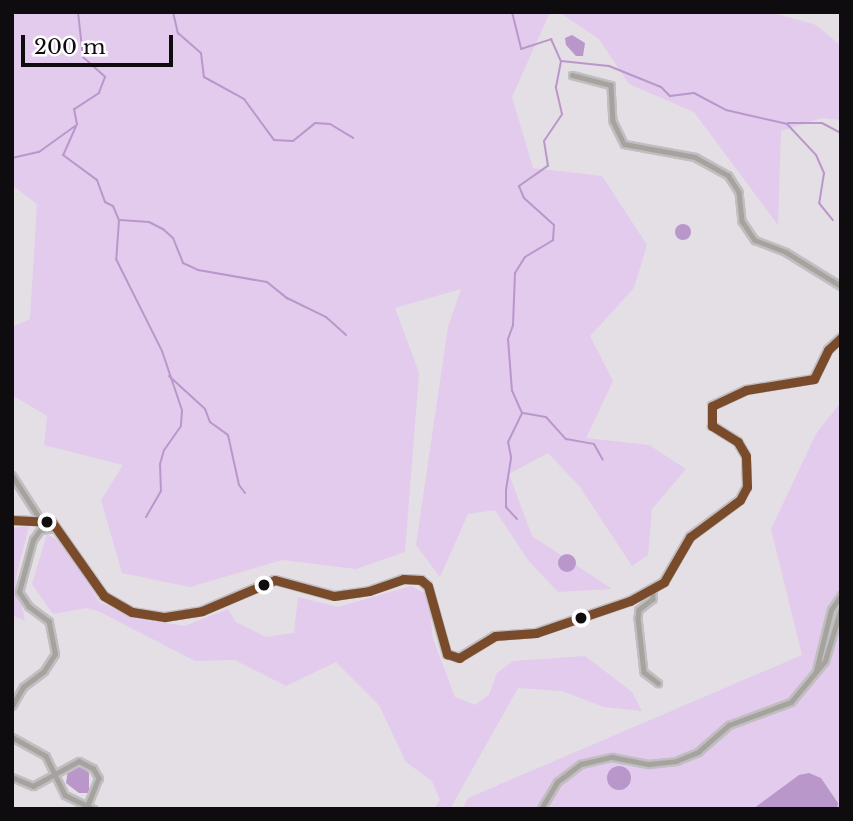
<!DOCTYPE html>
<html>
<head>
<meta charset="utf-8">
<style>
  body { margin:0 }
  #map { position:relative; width:853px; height:821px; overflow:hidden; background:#e3dfe5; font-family:"Libre Baskerville",serif }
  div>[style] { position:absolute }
  .green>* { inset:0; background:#e2cbed }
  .water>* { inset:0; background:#ba97ca }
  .round { border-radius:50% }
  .stream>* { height:2px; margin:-1px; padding:0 1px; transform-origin:1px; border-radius:1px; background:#ba97ca }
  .roads { filter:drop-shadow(2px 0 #c1bec2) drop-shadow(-2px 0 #c1bec2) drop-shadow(0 2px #c1bec2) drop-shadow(0 -2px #c1bec2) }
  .minor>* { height:4.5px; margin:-2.25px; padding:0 2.25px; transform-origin:2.25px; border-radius:2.25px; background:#a6a39e }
  .tertiary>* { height:6px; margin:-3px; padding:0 3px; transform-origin:3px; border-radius:3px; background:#a6a39e }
  .bus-1>* { height:9px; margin:-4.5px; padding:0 4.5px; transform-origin:4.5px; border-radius:4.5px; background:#7a4b2a }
  .dots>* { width:19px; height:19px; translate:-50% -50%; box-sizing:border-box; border:4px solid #fff; border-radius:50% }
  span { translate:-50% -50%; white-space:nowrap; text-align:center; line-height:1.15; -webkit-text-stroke:7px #fff; paint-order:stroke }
  .frame { position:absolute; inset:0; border:14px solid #0e0c0f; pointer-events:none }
  .scale { position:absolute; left:21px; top:35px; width:152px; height:32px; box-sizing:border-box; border:4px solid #0e0c0f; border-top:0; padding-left:9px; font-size:21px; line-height:24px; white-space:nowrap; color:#0e0c0f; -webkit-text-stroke:5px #fff; paint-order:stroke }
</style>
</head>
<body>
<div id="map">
  <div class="green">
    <div style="clip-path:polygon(12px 12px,550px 12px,512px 97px,533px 168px,602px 176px,647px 245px,634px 288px,590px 336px,613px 381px,586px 438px,649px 445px,686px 469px,652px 509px,648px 555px,632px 566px,580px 487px,548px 453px,509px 474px,532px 536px,612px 589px,558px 592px,528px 560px,495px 510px,468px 514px,440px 577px,416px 545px,448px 327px,461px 289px,395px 308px,419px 373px,405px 552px,356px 569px,282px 560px,190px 587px,122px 573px,101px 500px,123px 465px,44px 445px,47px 416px,12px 395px,12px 327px,30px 319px,37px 204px,12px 185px)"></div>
    <div style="clip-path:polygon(559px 12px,770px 12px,816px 25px,841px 46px,841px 120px,822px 118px,781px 131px,778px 225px,694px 112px,629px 84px,599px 39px)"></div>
    <div style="clip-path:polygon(841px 402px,841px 809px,462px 809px,468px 798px,802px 655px,771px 529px,816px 434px)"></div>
    <div style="clip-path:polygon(29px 526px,16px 577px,25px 621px,12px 615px,12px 528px)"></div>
    <div style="clip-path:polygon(47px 534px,65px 545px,99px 602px,138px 619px,185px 626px,228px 609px,236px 622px,266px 637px,294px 633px,298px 597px,338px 607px,411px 586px,428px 595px,433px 639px,455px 697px,475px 705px,489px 695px,497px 673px,513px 661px,585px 656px,632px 692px,642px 711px,604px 707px,562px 691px,518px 688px,450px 809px,434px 809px,440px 800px,432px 781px,406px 762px,379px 705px,336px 662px,286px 686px,235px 660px,195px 661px,98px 611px,86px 608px,53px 614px,32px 584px)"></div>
  </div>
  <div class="water">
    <div style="clip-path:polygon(572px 35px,585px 43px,583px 56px,576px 56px,566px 45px,565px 38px)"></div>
    <div class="round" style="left:675px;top:224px;width:16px;height:16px"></div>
    <div class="round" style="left:558px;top:554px;width:18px;height:18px"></div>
    <div style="clip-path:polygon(81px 766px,89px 773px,89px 793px,79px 793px,66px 783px,68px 770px)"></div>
    <div class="round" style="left:607px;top:766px;width:24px;height:24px"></div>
    <div style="clip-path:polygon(809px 773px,821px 778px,838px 803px,837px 809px,753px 809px,799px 775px)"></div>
  </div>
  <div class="stream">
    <div style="left:29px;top:12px;width:21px"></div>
    <div style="left:78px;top:12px;width:45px;rotate:83.7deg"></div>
    <div style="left:83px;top:57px;width:30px;rotate:42deg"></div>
    <div style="left:105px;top:77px;width:17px;rotate:111deg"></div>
    <div style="left:99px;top:93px;width:30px;rotate:147deg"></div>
    <div style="left:74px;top:109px;width:15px;rotate:79deg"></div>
    <div style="left:77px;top:124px;width:34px;rotate:114deg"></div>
    <div style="left:63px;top:155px;width:42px;rotate:36.3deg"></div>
    <div style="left:97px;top:180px;width:23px;rotate:70deg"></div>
    <div style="left:105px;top:202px;width:9px;rotate:27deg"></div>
    <div style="left:113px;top:206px;width:15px;rotate:67deg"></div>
    <div style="left:119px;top:220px;width:39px;rotate:94deg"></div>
    <div style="left:116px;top:259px;width:103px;rotate:63.4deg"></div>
    <div style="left:162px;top:351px;width:62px;rotate:71.3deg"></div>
    <div style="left:182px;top:410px;width:16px;rotate:94deg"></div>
    <div style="left:181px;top:426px;width:29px;rotate:125deg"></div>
    <div style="left:164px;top:450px;width:15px;rotate:106deg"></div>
    <div style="left:160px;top:464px;width:27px;rotate:88deg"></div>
    <div style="left:161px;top:491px;width:30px;rotate:120deg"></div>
    <div style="left:173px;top:12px;width:22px;rotate:77deg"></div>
    <div style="left:178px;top:33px;width:30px;rotate:41deg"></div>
    <div style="left:201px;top:53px;width:24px;rotate:83deg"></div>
    <div style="left:204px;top:77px;width:46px;rotate:28.8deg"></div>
    <div style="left:244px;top:99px;width:51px;rotate:53.8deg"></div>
    <div style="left:274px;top:140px;width:19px;rotate:3deg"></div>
    <div style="left:293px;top:141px;width:28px;rotate:-39deg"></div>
    <div style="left:315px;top:123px;width:15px;rotate:4deg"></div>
    <div style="left:330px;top:124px;width:27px;rotate:31deg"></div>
    <div style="left:512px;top:12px;width:38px;rotate:76deg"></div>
    <div style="left:521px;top:49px;width:32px;rotate:-18deg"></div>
    <div style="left:551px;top:39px;width:24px;rotate:66deg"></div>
    <div style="left:561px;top:61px;width:48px;rotate:5.9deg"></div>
    <div style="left:609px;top:66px;width:56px;rotate:22deg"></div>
    <div style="left:661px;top:87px;width:13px;rotate:45deg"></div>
    <div style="left:670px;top:96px;width:24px;rotate:-7deg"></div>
    <div style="left:694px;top:93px;width:36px;rotate:28deg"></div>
    <div style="left:726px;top:110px;width:63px;rotate:12.9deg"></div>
    <div style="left:787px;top:124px;width:42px;rotate:46.9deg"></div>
    <div style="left:816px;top:155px;width:20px;rotate:66deg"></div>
    <div style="left:824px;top:173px;width:30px;rotate:99deg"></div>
    <div style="left:819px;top:203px;width:22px;rotate:51deg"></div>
    <div style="left:788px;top:123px;width:34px"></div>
    <div style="left:822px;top:123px;width:21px;rotate:28deg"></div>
    <div style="left:12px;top:158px;width:28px;rotate:-13deg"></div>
    <div style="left:39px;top:152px;width:44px;rotate:-35.8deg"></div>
    <div style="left:120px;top:220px;width:29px;rotate:4deg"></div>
    <div style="left:149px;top:222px;width:16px;rotate:27deg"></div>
    <div style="left:163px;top:229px;width:13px;rotate:42deg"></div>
    <div style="left:173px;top:238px;width:27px;rotate:68deg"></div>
    <div style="left:183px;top:263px;width:17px;rotate:25deg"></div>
    <div style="left:198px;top:270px;width:70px;rotate:9.9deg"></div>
    <div style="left:267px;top:282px;width:26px;rotate:39deg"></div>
    <div style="left:287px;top:298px;width:43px;rotate:26deg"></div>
    <div style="left:326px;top:317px;width:27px;rotate:42deg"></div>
    <div style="left:169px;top:376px;width:49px;rotate:42.5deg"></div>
    <div style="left:205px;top:409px;width:14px;rotate:69deg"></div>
    <div style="left:210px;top:422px;width:22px;rotate:36deg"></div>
    <div style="left:228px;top:435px;width:51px;rotate:77.6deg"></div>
    <div style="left:239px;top:485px;width:10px;rotate:53deg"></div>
    <div style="left:523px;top:413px;width:23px;rotate:10deg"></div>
    <div style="left:546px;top:417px;width:30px;rotate:48deg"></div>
    <div style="left:566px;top:439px;width:28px;rotate:10deg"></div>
    <div style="left:594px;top:444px;width:18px;rotate:61deg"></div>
    <div style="left:517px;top:519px;width:16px;rotate:-133deg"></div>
    <div style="left:506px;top:507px;width:17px;rotate:-90deg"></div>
    <div style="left:506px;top:490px;width:33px;rotate:-81deg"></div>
    <div style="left:511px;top:457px;width:15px;rotate:-101deg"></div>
    <div style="left:508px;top:442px;width:32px;rotate:-64deg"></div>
    <div style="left:522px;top:413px;width:24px;rotate:-114deg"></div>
    <div style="left:512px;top:391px;width:52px;rotate:-94.4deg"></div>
    <div style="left:508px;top:339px;width:15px;rotate:-70deg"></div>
    <div style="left:513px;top:325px;width:52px;rotate:-87.8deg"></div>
    <div style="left:515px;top:273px;width:19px;rotate:-58deg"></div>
    <div style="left:525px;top:257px;width:33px;rotate:-31deg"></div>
    <div style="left:553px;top:240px;width:15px;rotate:-86deg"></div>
    <div style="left:554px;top:225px;width:40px;rotate:-138deg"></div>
    <div style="left:524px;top:198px;width:13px;rotate:-113deg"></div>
    <div style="left:519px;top:186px;width:35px;rotate:-35deg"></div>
    <div style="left:548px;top:166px;width:25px;rotate:-99deg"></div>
    <div style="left:544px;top:141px;width:32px;rotate:-56deg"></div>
    <div style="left:562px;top:114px;width:28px;rotate:-103deg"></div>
    <div style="left:556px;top:87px;width:26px;rotate:-79deg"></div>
  </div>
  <div class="roads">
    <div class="minor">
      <div style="left:572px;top:75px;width:40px;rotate:14.4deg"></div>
      <div style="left:611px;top:85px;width:36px;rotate:87deg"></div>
      <div style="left:613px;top:121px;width:25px;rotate:64deg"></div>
      <div style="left:624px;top:144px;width:72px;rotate:10.4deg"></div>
      <div style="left:695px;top:157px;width:38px;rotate:29deg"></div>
      <div style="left:728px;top:175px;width:20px;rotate:57deg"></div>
      <div style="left:739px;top:192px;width:29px;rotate:84deg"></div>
      <div style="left:742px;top:221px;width:23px;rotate:56deg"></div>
      <div style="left:755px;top:240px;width:33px;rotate:21deg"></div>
      <div style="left:786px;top:252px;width:65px;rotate:31.7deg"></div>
      <div style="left:12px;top:475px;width:54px;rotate:57.2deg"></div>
      <div style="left:653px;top:589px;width:10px;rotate:90deg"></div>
      <div style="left:653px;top:599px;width:18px;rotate:142deg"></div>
      <div style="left:639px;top:610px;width:8px;rotate:97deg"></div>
      <div style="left:638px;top:618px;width:54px;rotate:83.7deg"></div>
      <div style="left:644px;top:672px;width:18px;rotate:38deg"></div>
      <div style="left:816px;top:671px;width:63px;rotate:-76.2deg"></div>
      <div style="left:831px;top:610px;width:18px;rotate:-56deg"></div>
      <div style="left:12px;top:706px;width:22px;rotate:-60deg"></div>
      <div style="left:23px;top:687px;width:26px;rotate:-37deg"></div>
      <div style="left:44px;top:671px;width:20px;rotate:-57deg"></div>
      <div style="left:55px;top:654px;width:33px;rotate:-101deg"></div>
      <div style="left:49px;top:622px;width:25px;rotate:-143deg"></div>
      <div style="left:29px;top:607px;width:18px;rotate:-124deg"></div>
      <div style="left:19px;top:592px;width:54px;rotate:-74.9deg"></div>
      <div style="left:33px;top:540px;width:12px;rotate:-55deg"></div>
      <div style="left:40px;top:530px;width:16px;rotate:-7deg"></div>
      <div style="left:12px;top:737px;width:39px;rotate:29deg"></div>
      <div style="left:46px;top:756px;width:43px;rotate:64deg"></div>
      <div style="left:65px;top:795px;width:32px;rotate:26deg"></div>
      <div style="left:12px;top:777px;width:23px;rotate:23deg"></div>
      <div style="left:33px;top:786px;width:52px;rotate:-28.5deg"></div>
      <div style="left:79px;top:761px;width:16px;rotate:27deg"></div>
      <div style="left:93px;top:768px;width:12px;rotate:59deg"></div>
      <div style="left:99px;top:778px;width:29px;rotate:112deg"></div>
      <div style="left:541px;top:809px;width:31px;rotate:-59deg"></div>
      <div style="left:557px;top:782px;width:30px;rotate:-37deg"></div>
      <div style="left:581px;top:764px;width:32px;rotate:-13deg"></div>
      <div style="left:612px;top:757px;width:38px;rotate:11deg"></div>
      <div style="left:649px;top:764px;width:27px;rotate:-6deg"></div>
      <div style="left:676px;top:761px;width:24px;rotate:-22deg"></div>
      <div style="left:698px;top:752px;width:41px;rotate:-41.1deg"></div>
      <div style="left:729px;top:725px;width:66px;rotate:-20.4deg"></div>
      <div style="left:791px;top:702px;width:53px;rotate:-50.3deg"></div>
      <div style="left:825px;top:661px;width:55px;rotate:-73.2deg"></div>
    </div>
    <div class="tertiary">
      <div style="left:12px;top:520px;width:40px;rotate:2.9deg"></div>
      <div style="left:52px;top:522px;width:90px;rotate:54.9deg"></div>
      <div style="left:104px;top:596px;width:32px;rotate:30deg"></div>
      <div style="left:132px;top:612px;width:33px;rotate:9deg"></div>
      <div style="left:165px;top:617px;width:37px;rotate:-9deg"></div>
      <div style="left:202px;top:611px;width:79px;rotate:-23deg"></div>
      <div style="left:275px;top:580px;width:61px;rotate:15.2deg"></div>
      <div style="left:334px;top:596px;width:35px;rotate:-8deg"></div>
      <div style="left:369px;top:591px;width:36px;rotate:-19deg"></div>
      <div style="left:403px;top:579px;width:18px;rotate:3deg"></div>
      <div style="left:421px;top:580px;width:9px;rotate:41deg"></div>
      <div style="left:428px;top:586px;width:71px;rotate:74.4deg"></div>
      <div style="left:447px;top:654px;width:13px;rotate:18deg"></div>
      <div style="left:459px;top:658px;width:42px;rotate:-31.4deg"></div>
      <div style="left:495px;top:636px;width:41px;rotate:-4.2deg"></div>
      <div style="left:536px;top:633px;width:99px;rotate:-18.8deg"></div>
      <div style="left:630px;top:601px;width:39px;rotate:-29deg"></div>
      <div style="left:664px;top:582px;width:52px;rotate:-60deg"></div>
      <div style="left:690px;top:537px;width:62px;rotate:-36.5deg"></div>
      <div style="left:740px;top:500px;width:15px;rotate:-62deg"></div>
      <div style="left:747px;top:487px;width:31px;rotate:-92deg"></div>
      <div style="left:746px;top:456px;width:16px;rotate:-120deg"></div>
      <div style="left:738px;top:442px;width:31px;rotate:-148deg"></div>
      <div style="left:712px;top:426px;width:20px;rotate:-90deg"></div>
      <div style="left:712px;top:406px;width:38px;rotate:-25deg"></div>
      <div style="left:746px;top:390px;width:69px;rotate:-9.2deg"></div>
      <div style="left:814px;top:379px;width:32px;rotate:-64deg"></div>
      <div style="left:828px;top:350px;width:18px;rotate:-43deg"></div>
    </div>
  </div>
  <div class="bus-1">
    <div style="left:12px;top:520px;width:40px;rotate:2.9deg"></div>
    <div style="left:52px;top:522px;width:90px;rotate:54.9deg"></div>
    <div style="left:104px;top:596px;width:32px;rotate:30deg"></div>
    <div style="left:132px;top:612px;width:33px;rotate:9deg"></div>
    <div style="left:165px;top:617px;width:37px;rotate:-9deg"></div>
    <div style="left:202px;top:611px;width:79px;rotate:-23deg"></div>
    <div style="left:275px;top:580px;width:61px;rotate:15.2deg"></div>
    <div style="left:334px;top:596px;width:35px;rotate:-8deg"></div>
    <div style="left:369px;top:591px;width:36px;rotate:-19deg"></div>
    <div style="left:403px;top:579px;width:18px;rotate:3deg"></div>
    <div style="left:421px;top:580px;width:9px;rotate:41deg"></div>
    <div style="left:428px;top:586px;width:71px;rotate:74.4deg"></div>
    <div style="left:447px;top:654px;width:13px;rotate:18deg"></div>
    <div style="left:459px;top:658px;width:42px;rotate:-31.4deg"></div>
    <div style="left:495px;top:636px;width:41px;rotate:-4.2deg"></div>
    <div style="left:536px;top:633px;width:99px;rotate:-18.8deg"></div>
    <div style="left:630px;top:601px;width:39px;rotate:-29deg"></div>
    <div style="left:664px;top:582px;width:52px;rotate:-60deg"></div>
    <div style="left:690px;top:537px;width:62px;rotate:-36.5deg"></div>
    <div style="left:740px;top:500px;width:15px;rotate:-62deg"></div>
    <div style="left:747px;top:487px;width:31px;rotate:-92deg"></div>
    <div style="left:746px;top:456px;width:16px;rotate:-120deg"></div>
    <div style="left:738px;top:442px;width:31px;rotate:-148deg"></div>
    <div style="left:712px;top:426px;width:20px;rotate:-90deg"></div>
    <div style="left:712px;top:406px;width:38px;rotate:-25deg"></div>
    <div style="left:746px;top:390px;width:69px;rotate:-9.2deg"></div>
    <div style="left:814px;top:379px;width:32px;rotate:-64deg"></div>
    <div style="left:828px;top:350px;width:18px;rotate:-43deg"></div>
  </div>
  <div class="dots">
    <div style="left:47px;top:522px;background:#0e0c0f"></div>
    <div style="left:264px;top:585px;background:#0e0c0f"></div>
    <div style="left:581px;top:618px;background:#0e0c0f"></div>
  </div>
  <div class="frame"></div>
  <div class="scale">200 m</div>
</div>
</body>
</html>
